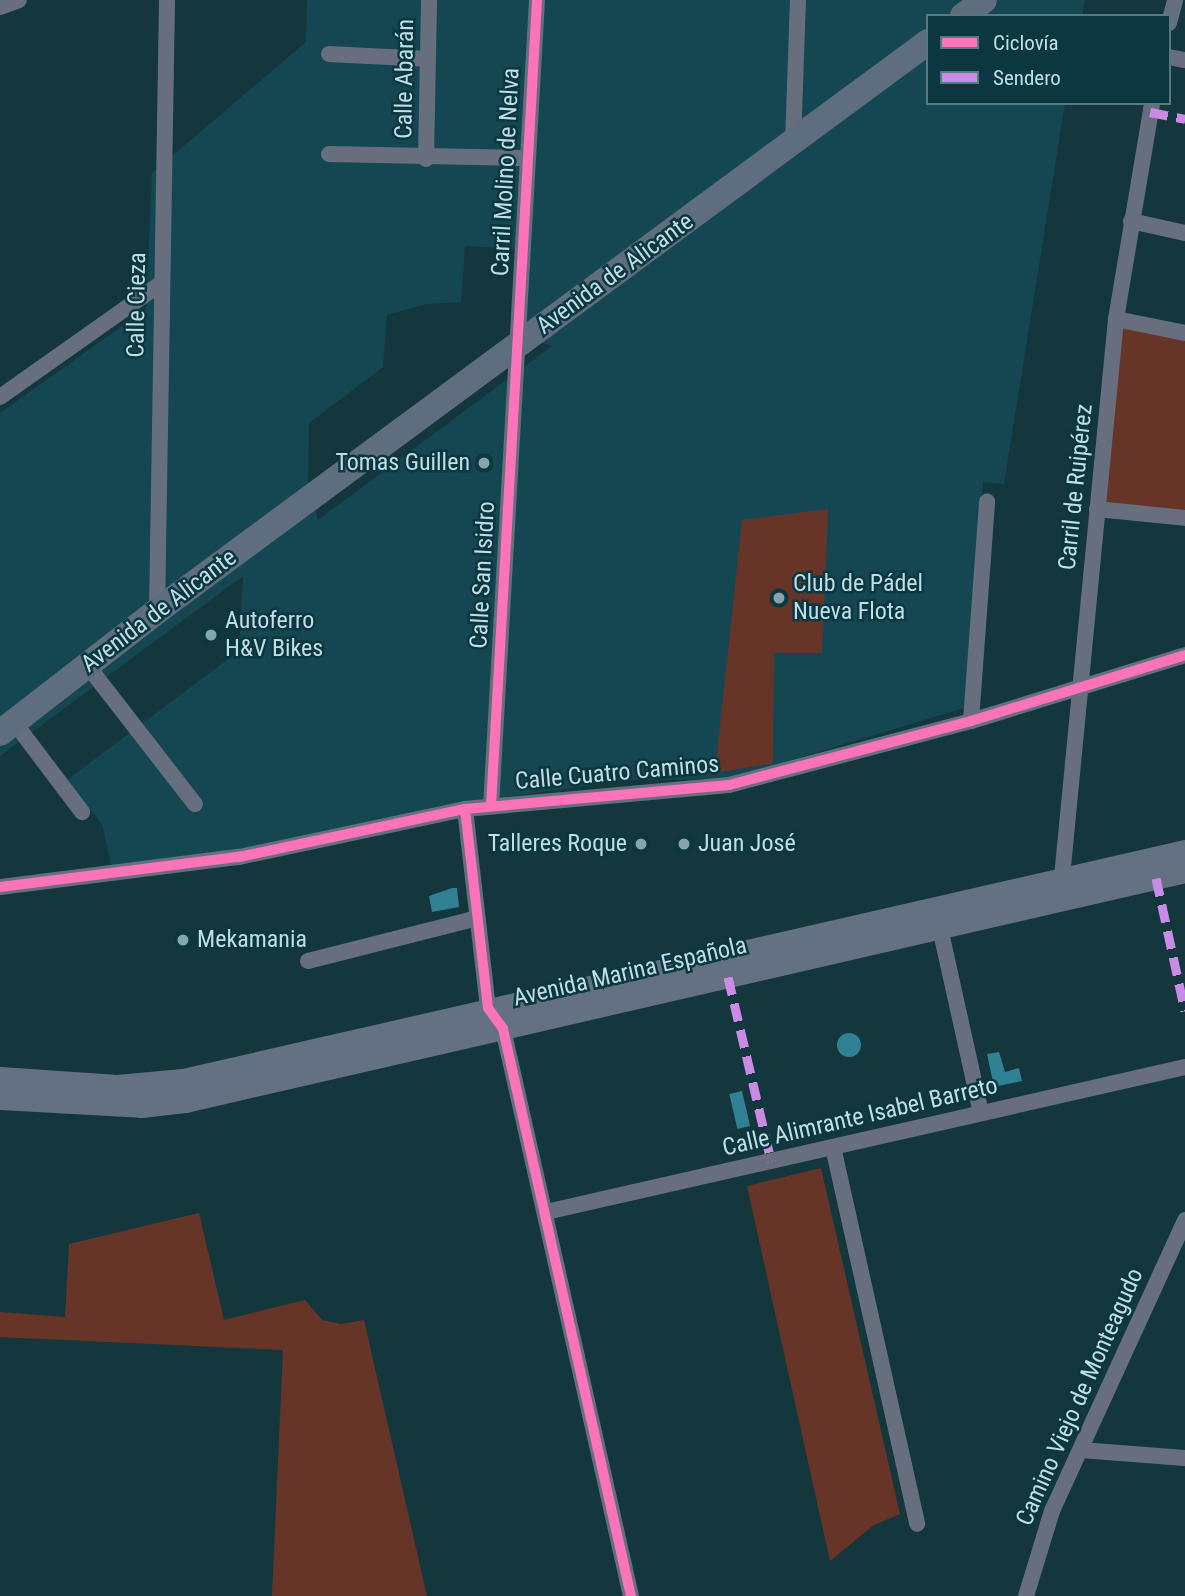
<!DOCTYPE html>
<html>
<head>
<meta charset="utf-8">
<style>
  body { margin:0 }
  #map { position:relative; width:1185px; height:1596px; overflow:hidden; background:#14373e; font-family:"Roboto Condensed",sans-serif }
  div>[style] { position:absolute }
  .built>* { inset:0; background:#154753 }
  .green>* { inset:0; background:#673528 }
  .water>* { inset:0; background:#308193; transform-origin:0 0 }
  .round { border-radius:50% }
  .street>* { height:16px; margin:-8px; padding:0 8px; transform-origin:8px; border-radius:8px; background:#676f7f }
  .secondary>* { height:23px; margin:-11.5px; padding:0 11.5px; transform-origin:11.5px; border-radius:11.5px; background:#647182 }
  .primary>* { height:26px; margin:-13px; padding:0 13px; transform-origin:13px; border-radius:13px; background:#5f6e7f }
  .quiet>* { height:9px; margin-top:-4.5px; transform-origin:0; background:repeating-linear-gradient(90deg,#ca8be6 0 18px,transparent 0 27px) }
  .cycleway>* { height:10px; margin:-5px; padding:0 5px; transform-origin:5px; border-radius:5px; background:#fb73b8 }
  .dots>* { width:19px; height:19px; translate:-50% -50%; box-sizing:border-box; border:4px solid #0a3740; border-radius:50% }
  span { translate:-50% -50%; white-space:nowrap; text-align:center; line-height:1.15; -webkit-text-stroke:5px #0a3740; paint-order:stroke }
  .street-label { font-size:24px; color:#c2dee5 }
  .poi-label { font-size:24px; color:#c2dee5 }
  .right { translate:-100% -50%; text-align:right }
  .left { translate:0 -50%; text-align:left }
  .legend { position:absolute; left:926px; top:14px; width:245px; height:91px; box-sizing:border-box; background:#0a3740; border:2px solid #547a82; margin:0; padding:9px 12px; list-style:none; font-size:21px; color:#c2dee5 }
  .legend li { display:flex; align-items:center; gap:14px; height:35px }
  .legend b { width:35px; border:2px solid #547a82 }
</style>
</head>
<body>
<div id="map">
  <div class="built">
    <div style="clip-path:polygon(evenodd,307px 0,1085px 0,1082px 16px,928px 16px,928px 103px,1065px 103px,1004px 484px,983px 482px,964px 708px,728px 779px,629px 780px,478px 801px,231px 852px,112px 868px,102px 824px,67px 780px,239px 651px,243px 576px,0 756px,0 413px,146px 309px,152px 173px,306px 42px,307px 0,465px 246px,519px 249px,513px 334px,552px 346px,318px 520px,308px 483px,309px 423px,383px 367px,387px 315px,426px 304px,461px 302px,465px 246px)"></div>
  </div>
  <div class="green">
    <div style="clip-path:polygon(1116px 319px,1185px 333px,1185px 518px,1097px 509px)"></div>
    <div style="clip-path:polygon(828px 509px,822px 653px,774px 653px,773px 763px,715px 773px,742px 520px)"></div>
    <div style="clip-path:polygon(821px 1168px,900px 1514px,874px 1525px,830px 1561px,747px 1186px)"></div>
    <div style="clip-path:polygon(199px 1213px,224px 1320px,305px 1300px,322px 1320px,341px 1324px,364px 1320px,427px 1596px,272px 1596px,283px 1350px,0 1337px,0 1312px,65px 1317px,69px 1244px)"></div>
  </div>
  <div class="water">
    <div style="clip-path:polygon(452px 888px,457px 888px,459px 907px,432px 912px,429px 896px)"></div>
    <div class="round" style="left:837px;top:1033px;width:24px;height:24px"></div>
    <div style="clip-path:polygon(999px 1052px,1005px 1072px,1019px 1068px,1022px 1081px,994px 1087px,987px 1054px)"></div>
    <div style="left:742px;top:1091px;width:36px;height:13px;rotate:77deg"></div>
  </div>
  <div class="street">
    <div style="left:0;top:7px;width:20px;rotate:-20deg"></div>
    <div style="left:1169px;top:23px;width:24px;rotate:-75deg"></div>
    <div style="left:329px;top:54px;width:99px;rotate:2.9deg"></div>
    <div style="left:1169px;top:57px;width:16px;rotate:11deg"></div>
    <div style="left:793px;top:143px;width:143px;rotate:-88deg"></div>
    <div style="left:329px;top:154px;width:199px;rotate:1.2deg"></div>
    <div style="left:426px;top:159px;width:159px;rotate:-88.9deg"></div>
    <div style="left:1131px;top:221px;width:55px;rotate:12.5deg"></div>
    <div style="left:1116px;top:319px;width:70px;rotate:11.5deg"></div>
    <div style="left:0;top:397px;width:196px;rotate:-35.2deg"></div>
    <div style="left:1097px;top:509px;width:88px;rotate:5.8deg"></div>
    <div style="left:157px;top:611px;width:611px;rotate:-89.06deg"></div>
    <div style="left:87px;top:665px;width:176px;rotate:52.2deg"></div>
    <div style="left:971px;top:721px;width:220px;rotate:-85.8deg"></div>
    <div style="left:14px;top:722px;width:113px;rotate:52.9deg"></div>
    <div style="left:491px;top:806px;width:807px;rotate:-86.73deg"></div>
    <div style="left:465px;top:809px;width:200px;rotate:83.4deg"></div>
    <div style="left:488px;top:1008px;width:26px;rotate:54deg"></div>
    <div style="left:503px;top:1029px;width:581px;rotate:77.28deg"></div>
    <div style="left:1062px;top:877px;width:561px;rotate:-84.47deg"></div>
    <div style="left:1116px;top:319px;width:219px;rotate:-80.5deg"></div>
    <div style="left:0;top:887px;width:241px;rotate:-7.2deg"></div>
    <div style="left:239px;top:857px;width:231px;rotate:-12deg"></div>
    <div style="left:465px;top:809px;width:265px;rotate:-5.2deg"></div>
    <div style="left:729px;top:785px;width:250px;rotate:-14.8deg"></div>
    <div style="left:971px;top:721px;width:224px;rotate:-17.1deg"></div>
    <div style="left:940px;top:928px;width:189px;rotate:77.5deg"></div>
    <div style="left:308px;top:961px;width:175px;rotate:-14.2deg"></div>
    <div style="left:833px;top:1147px;width:386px;rotate:77.4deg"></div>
    <div style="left:546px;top:1212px;width:655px;rotate:-12.78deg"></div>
    <div style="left:1081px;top:1450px;width:104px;rotate:4.4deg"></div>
    <div style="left:1026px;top:1596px;width:89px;rotate:-73deg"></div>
    <div style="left:1052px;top:1511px;width:320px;rotate:-65.4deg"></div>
  </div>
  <div class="secondary">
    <div style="left:0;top:1078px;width:117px;rotate:3.9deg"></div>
    <div style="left:117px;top:1086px;width:66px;rotate:-5.2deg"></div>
    <div style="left:183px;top:1080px;width:1028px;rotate:-12.87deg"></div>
    <div style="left:0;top:1098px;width:141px;rotate:3.2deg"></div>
    <div style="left:141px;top:1106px;width:44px;rotate:-6.5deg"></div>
    <div style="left:185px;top:1101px;width:1026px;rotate:-12.95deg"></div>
  </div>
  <div class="primary">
    <div style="left:963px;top:16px;width:26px;rotate:-37deg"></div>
    <div style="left:0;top:733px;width:199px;rotate:-37.8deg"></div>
    <div style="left:157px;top:611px;width:958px;rotate:-36.43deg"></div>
  </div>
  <div class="quiet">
    <div style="left:1150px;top:112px;width:36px;rotate:11deg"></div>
    <div style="left:1156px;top:878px;width:136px;rotate:77.7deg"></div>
    <div style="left:728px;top:977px;width:189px;rotate:76.8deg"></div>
  </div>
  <div class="cycleway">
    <div style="left:491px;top:806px;width:807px;rotate:-86.73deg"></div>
    <div style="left:465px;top:809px;width:200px;rotate:83.4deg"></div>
    <div style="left:488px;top:1008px;width:26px;rotate:54deg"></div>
    <div style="left:503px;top:1029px;width:581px;rotate:77.28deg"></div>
    <div style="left:0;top:887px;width:241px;rotate:-7.2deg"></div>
    <div style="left:239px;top:857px;width:231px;rotate:-12deg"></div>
    <div style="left:465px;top:809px;width:265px;rotate:-5.2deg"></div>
    <div style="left:729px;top:785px;width:250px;rotate:-14.8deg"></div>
    <div style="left:971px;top:721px;width:224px;rotate:-17.1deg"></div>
  </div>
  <div class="dots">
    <div style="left:484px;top:463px;background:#85a4ab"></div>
    <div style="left:779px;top:598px;background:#85a4ab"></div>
    <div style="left:211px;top:635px;background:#85a4ab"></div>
    <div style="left:641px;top:844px;background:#85a4ab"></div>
    <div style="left:684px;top:844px;background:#85a4ab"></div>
    <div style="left:183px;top:940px;background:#85a4ab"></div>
  </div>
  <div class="street-label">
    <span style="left:405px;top:79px;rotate:-89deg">Calle Abarán</span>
    <span style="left:506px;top:172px;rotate:-87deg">Carril Molino de Nelva</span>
    <span style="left:615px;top:274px;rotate:-36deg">Avenida de Alicante</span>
    <span style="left:137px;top:305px;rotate:-89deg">Calle Cieza</span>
    <span style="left:1076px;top:487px;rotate:-84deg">Carril de Ruipérez</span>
    <span style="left:483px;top:575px;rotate:-87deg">Calle San Isidro</span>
    <span style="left:159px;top:611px;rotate:-37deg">Avenida de Alicante</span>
    <span style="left:617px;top:773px;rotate:-5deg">Calle Cuatro Caminos</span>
    <span style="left:630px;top:972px;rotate:-13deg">Avenida Marina Española</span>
    <span style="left:860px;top:1117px;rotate:-13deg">Calle Alimrante Isabel Barreto</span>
    <span style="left:1080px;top:1397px;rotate:-66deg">Camino Viejo de Monteagudo</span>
  </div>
  <div class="poi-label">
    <span class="right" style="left:470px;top:463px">Tomas Guillen</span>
    <span class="left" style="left:793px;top:598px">Club de Pádel<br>Nueva Flota</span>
    <span class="left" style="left:225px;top:635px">Autoferro<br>H&amp;V Bikes</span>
    <span class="right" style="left:627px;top:844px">Talleres Roque</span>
    <span class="left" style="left:698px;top:844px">Juan José</span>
    <span class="left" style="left:197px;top:940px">Mekamania</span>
  </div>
  <ul class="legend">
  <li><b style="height:9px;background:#fb73b8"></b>Ciclovía</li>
  <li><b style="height:9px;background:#ca8be6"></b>Sendero</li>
  </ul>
</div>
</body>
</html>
